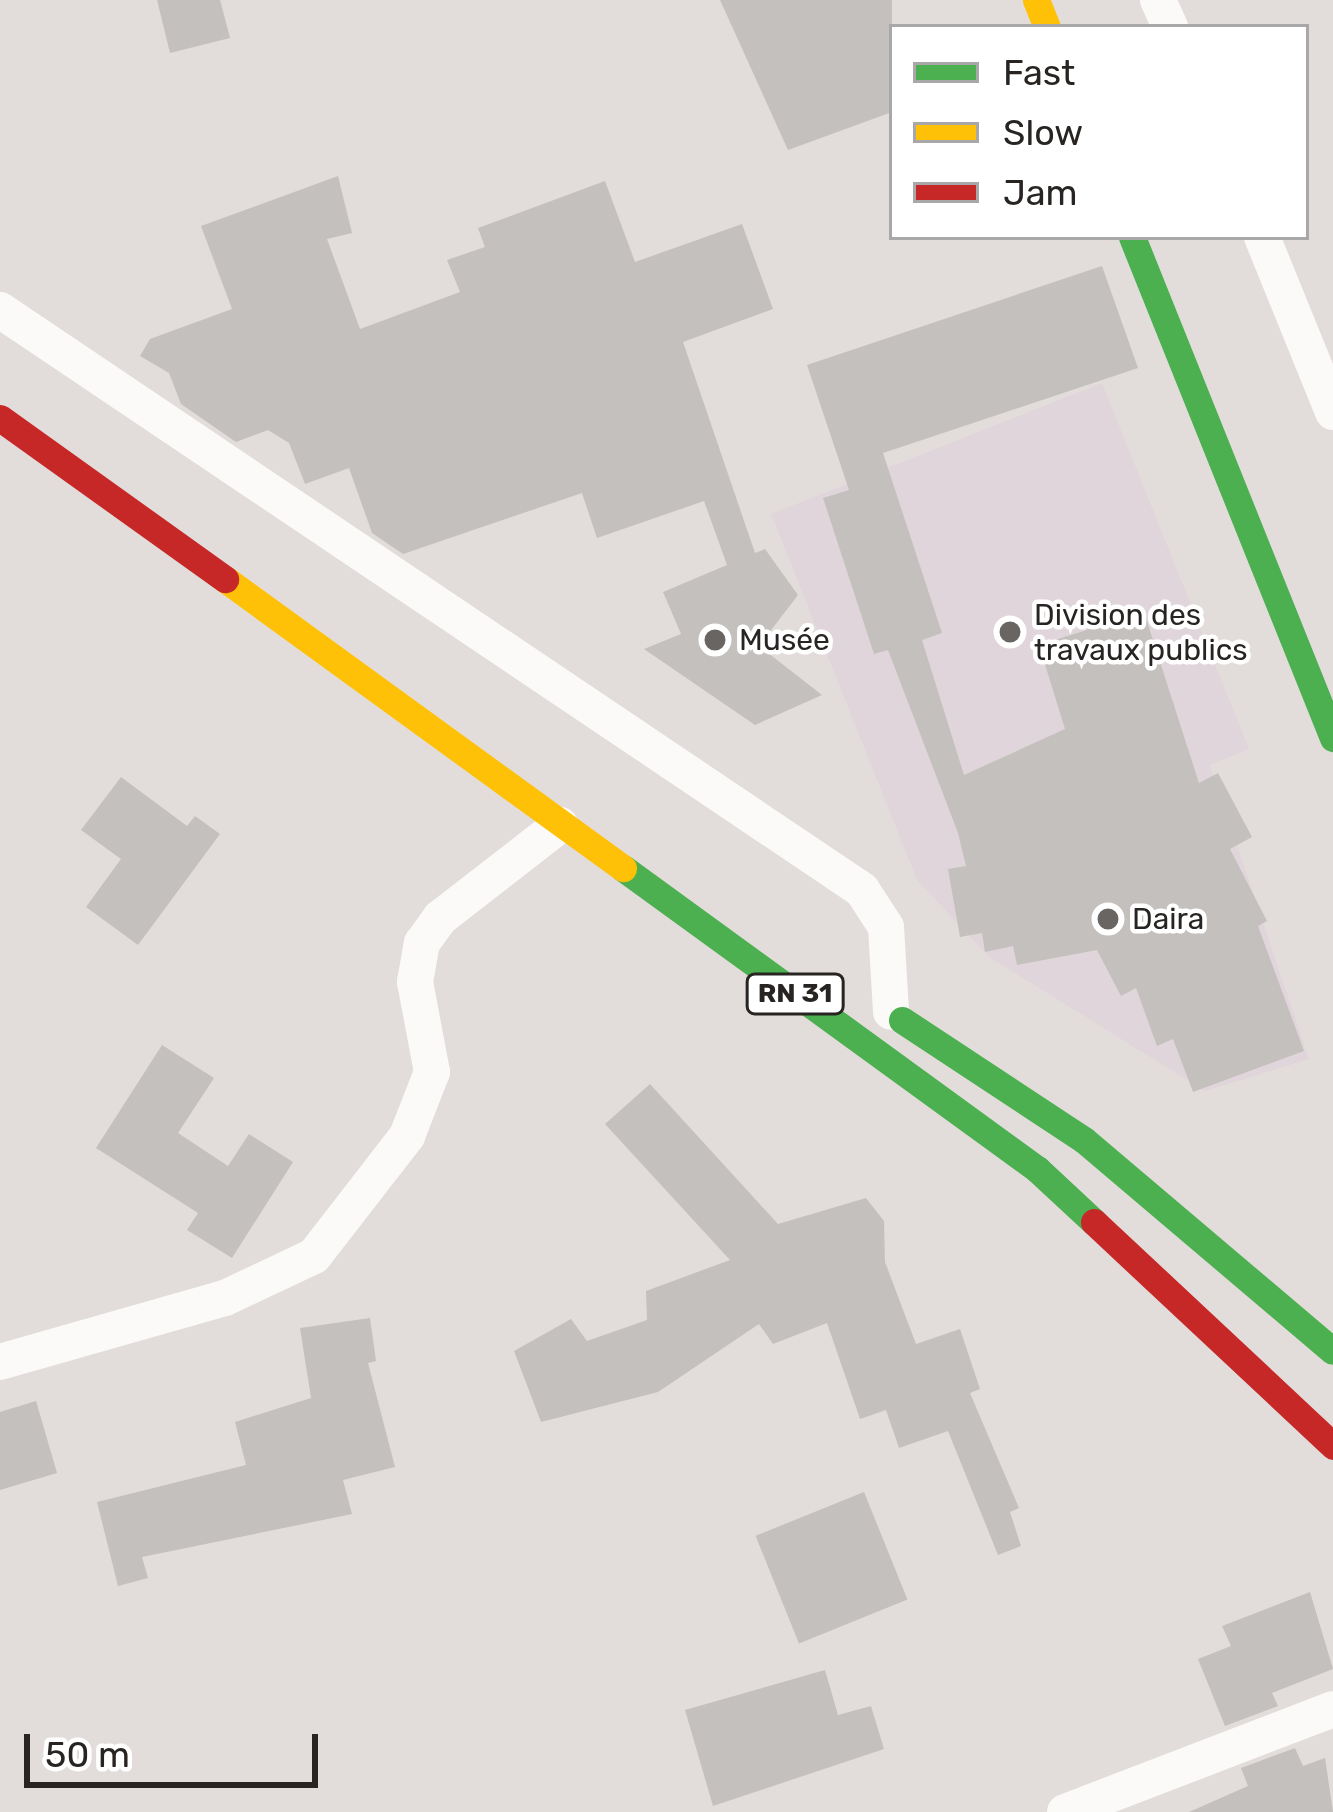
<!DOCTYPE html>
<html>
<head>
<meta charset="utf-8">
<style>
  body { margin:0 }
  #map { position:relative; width:1333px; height:1812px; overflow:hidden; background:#e2ddda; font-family:Rubik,sans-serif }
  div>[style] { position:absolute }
  .commercial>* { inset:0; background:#e1d5dc }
  .building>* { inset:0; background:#c3c0bd; transform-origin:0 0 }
  .street>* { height:36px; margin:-18px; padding:0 18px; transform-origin:18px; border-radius:18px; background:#fbfaf9 }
  .fast>* { height:27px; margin:-13.5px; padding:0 13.5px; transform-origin:13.5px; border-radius:13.5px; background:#4caf50 }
  .slow>* { height:27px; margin:-13.5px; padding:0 13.5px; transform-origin:13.5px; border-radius:13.5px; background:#ffc107 }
  .jam>* { height:27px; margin:-13.5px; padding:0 13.5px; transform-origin:13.5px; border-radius:13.5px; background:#c62828 }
  .dots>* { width:33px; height:33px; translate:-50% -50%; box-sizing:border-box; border:6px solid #fff; border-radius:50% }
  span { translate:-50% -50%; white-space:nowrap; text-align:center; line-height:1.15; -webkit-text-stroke:9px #fff; paint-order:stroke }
  .shield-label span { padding:3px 9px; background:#fff; border:3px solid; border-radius:9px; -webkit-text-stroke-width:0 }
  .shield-label { font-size:27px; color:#272422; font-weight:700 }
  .poi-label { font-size:30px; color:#272422 }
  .left { translate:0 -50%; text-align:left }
  .legend { position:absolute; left:889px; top:24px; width:420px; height:216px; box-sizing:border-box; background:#fff; border:3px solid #a9a7a7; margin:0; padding:15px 21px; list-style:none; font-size:36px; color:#272422 }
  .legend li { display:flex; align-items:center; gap:24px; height:60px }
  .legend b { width:60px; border:3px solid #a9a7a7 }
  .scale { position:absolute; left:24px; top:1734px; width:294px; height:54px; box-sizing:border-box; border:6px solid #272422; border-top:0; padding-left:15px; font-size:36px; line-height:42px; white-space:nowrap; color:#272422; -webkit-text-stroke:9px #fff; paint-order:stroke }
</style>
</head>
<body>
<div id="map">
  <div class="commercial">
    <div style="clip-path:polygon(1102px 383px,1249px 749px,1210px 765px,1309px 1059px,1205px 1091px,989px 957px,917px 880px,771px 514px)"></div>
  </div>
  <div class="building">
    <div style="clip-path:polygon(157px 0,220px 0,230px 38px,170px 53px)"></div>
    <div style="clip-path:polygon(720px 0,892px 0,892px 112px,788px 150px)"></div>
    <div style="clip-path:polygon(338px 176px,352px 233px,327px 239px,360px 329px,460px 292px,447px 260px,485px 247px,478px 228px,605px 181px,635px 262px,742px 224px,773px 309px,683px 342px,755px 553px,765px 549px,798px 595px,759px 646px,822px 695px,755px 725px,644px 649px,681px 634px,663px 592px,727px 565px,704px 501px,597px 538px,582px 493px,403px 554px,372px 533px,349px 468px,305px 484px,289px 443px,268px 430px,236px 442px,181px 404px,169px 373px,140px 356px,150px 339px,232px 309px,201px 226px)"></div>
    <div style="clip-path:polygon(1102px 266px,1138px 368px,883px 453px,942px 633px,922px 640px,964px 775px,1065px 729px,1039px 645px,1144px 612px,1199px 783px,1218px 773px,1252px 837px,1230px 849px,1267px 921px,1258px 926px,1304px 1051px,1193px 1092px,1173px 1039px,1157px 1046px,1136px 988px,1121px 996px,1097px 950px,1017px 965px,1013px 946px,985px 952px,982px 933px,960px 937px,948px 869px,966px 866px,958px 833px,888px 650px,874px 654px,823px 498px,849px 490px,807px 365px)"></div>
    <div style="clip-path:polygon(121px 777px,187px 826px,195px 816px,220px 834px,138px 945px,86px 907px,121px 859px,81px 830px)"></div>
    <div style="clip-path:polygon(162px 1045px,214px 1078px,178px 1133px,228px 1166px,249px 1134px,293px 1162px,232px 1258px,187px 1230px,198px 1213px,96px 1148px)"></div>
    <div style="clip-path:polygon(650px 1084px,778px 1224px,866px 1198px,884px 1221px,885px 1262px,916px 1344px,960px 1329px,980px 1389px,970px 1393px,1019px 1508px,1010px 1512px,1021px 1546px,998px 1555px,948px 1431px,899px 1448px,886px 1410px,860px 1419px,827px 1323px,773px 1344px,759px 1324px,658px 1392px,541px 1422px,514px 1351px,571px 1319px,587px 1341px,647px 1320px,646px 1291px,730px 1260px,605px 1124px)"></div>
    <div style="clip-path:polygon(370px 1318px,376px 1361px,368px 1363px,395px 1467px,343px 1480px,352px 1514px,142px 1557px,148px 1578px,118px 1586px,97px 1502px,246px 1465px,235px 1422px,311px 1398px,300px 1328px)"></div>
    <div style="clip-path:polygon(36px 1401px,57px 1473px,0 1490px,0 1412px)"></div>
    <div style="left:864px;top:1492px;width:116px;height:117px;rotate:68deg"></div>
    <div style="clip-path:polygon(1310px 1592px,1333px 1669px,1272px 1693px,1278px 1706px,1225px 1726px,1198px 1659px,1231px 1646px,1222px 1626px)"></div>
    <div style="clip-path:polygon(825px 1670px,838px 1715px,871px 1706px,884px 1749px,713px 1806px,685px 1710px)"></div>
    <div style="clip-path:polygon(1295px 1748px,1303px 1766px,1325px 1758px,1333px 1812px,1189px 1812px,1248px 1786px,1241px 1768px)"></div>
  </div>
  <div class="street">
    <div style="left:1158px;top:0;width:30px;rotate:66deg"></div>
    <div style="left:1262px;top:237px;width:189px;rotate:67.9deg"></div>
    <div style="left:0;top:310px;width:1039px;rotate:33.93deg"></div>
    <div style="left:862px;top:890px;width:44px;rotate:57deg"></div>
    <div style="left:886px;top:927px;width:85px;rotate:86.6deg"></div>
    <div style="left:0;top:1362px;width:234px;rotate:-15.9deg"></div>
    <div style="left:225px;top:1298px;width:98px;rotate:-25.3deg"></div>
    <div style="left:314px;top:1256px;width:152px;rotate:-52.2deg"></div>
    <div style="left:407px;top:1136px;width:69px;rotate:-68.7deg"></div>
    <div style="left:432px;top:1072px;width:92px;rotate:-100.7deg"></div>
    <div style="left:415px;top:982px;width:40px;rotate:-80deg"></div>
    <div style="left:422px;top:943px;width:31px;rotate:-54deg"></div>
    <div style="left:440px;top:918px;width:152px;rotate:-37.8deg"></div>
    <div style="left:1065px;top:1812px;width:287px;rotate:-21deg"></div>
  </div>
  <div class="fast">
    <div style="left:1132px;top:237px;width:540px;rotate:68.14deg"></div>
    <div style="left:623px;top:868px;width:512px;rotate:36.02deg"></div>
    <div style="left:1037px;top:1169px;width:78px;rotate:42.9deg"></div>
    <div style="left:902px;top:1020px;width:218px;rotate:33.4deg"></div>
    <div style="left:1084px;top:1140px;width:326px;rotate:40.3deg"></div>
  </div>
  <div class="slow">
    <div style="left:1036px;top:0;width:29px;rotate:68deg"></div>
    <div style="left:225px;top:579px;width:492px;rotate:36deg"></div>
  </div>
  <div class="jam">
    <div style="left:0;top:418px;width:277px;rotate:35.6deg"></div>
    <div style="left:1094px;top:1222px;width:328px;rotate:43.1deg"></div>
  </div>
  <div class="dots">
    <div style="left:1010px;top:632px;background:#686562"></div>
    <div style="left:715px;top:640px;background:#686562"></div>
    <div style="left:1108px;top:919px;background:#686562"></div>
  </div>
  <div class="shield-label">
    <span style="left:795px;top:994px">RN 31</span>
  </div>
  <div class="poi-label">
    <span class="left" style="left:1034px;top:632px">Division des<br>travaux publics</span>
    <span class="left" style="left:739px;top:640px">Musée</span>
    <span class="left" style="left:1132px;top:919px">Daira</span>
  </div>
  <ul class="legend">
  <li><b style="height:15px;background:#4caf50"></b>Fast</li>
  <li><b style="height:15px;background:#ffc107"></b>Slow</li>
  <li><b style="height:15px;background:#c62828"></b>Jam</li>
  </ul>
  <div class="scale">50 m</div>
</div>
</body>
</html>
